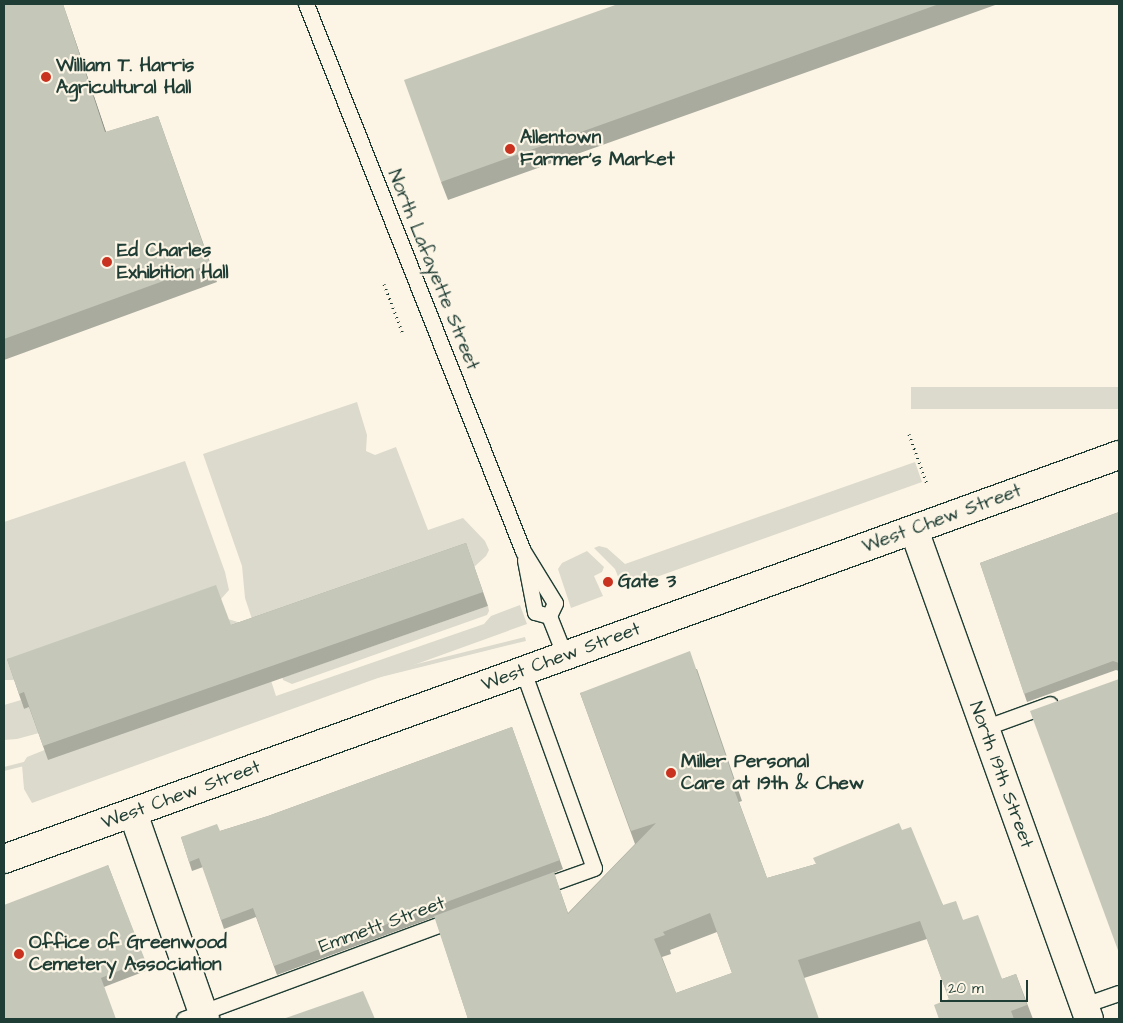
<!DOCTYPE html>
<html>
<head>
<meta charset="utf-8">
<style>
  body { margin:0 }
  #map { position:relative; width:1123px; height:1023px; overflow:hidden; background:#fcf5e5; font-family:"Architects Daughter",sans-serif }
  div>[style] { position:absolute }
  .green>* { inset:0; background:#dcdacc; transform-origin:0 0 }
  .path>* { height:3px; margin-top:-1.5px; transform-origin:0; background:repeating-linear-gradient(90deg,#1f3d34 0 1px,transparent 0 5px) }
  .roads { filter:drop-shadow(1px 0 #1f3d34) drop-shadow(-1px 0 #1f3d34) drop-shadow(0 1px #1f3d34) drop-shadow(0 -1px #1f3d34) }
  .service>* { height:15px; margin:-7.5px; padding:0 7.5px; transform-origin:7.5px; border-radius:7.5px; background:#fcf5e5 }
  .minor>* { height:28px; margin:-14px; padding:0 14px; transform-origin:14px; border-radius:14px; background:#fcf5e5 }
  .tertiary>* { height:28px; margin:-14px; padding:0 14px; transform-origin:14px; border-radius:14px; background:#fcf5e5 }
  .wall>* { inset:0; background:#a9ab9f }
  .shaded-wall>* { inset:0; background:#8a8b82 }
  .building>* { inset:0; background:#c5c7b9 }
  .dots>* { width:14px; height:14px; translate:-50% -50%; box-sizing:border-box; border:2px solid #fcf5e5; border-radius:50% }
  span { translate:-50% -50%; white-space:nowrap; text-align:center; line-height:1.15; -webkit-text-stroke:4.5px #fcf5e5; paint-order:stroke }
  .poi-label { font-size:19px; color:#1f3d34; font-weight:700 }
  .left { translate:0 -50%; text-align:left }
  .street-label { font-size:19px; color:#1f3d34 }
  .frame { position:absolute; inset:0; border:5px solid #1f3d34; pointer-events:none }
  .scale { position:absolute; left:940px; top:980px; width:88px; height:22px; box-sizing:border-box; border:2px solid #1f3d34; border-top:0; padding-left:6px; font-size:15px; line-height:18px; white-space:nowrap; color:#1f3d34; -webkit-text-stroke:4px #fcf5e5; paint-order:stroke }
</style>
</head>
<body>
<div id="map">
  <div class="green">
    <div style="left:1119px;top:387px;width:22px;height:208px;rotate:90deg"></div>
    <div style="clip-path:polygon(357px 402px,367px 435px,366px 451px,375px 455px,396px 447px,428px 530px,463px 518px,485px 541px,489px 550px,486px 556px,474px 567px,471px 558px,259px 640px,245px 598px,242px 566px,203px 454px)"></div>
    <div style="clip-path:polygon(185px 461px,225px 572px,229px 590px,221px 599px,14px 680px,4px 680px,4px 522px)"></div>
    <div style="clip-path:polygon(915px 462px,922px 482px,623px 589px,615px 569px,594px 548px,599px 546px,607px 548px,625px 564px)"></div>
    <div style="clip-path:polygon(587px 551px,604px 567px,602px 572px,594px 576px,603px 596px,571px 608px,558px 569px,562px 563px)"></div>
    <div style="clip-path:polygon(520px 605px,527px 624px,32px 803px,24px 789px,22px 765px,27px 757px,265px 662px,276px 696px,484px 624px,491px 616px)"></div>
    <div style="clip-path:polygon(488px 606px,489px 611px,487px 615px,292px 684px,283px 680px,281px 673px,290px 675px)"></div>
    <div style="clip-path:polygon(228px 619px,241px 623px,39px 733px,17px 739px,4px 740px,4px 705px,21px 700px,24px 709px)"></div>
    <div style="left:525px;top:637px;width:4px;height:554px;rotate:76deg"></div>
  </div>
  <div class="path">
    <div style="left:384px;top:284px;width:53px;rotate:69.2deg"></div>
    <div style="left:909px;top:434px;width:53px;rotate:70.2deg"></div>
  </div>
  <div class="roads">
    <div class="service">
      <div style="left:306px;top:4px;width:588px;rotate:68.36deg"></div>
      <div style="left:523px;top:551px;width:61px;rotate:58.4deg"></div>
      <div style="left:555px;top:603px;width:14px;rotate:115deg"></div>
      <div style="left:549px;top:616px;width:43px;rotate:68.2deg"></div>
      <div style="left:525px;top:560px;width:53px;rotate:79.1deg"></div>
      <div style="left:535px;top:612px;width:15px;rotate:16deg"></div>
      <div style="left:523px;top:671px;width:209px;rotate:70.2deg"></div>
      <div style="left:594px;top:868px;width:59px;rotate:160.3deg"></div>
      <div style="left:984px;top:728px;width:70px;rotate:-20deg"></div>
      <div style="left:1084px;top:1005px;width:37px;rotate:-19deg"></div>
      <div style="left:184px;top:1019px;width:289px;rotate:-20.3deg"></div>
    </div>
    <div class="minor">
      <div style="left:914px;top:530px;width:519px;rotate:70.31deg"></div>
      <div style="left:133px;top:813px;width:218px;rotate:70.7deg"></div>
    </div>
    <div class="tertiary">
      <div style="left:4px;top:859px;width:1186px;rotate:-19.92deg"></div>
    </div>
  </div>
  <div class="wall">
    <div style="clip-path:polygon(4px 4px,63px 4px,106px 132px,158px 116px,217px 282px,4px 360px)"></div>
    <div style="clip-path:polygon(618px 4px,998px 4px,448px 200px,441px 182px)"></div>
    <div style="clip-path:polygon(1119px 512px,1119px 671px,1116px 670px,1027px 702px,980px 563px)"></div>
    <div style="clip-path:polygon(466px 543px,488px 606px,48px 760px,29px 707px,24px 709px,7px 659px,231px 625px)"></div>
    <div style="clip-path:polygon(evenodd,697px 669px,742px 801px,739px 802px,767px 878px,816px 864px,902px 830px,943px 905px,963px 920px,1002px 979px,1016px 974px,1033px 1019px,939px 1019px,949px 999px,927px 939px,804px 978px,468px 1019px,435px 917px,277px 975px,256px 917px,224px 929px,203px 867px,192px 871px,181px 837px,220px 831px,268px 816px,512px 727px,563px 869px,554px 873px,568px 913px,635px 844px,580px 693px,697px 669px,717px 932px,732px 973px,676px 993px,662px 957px,671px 954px,670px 950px,717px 932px)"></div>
    <div style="clip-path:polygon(108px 865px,148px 970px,104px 987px,4px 1019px)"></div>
  </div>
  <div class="shaded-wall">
    <div style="clip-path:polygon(63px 4px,112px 150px,105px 132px)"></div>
  </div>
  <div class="building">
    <div style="clip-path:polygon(4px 4px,63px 4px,105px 132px,158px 116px,210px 264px,4px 339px)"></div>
    <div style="clip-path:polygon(618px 4px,939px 4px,441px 182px,404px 80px)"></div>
    <div style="clip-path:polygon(1119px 512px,1119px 663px,1113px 661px,1024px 694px,980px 563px)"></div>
    <div style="clip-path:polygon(466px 543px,483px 592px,43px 746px,24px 692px,19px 694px,7px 659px,216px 585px,231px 625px)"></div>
    <div style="clip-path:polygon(evenodd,690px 651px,735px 783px,732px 784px,767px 878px,816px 864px,813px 858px,899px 823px,902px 830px,911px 827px,943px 905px,956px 901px,963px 920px,978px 915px,1002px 979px,1016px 974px,1027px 1005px,1011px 1011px,1014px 1019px,939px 1019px,934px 1005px,949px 999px,920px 921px,798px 960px,819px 1019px,468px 1019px,434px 916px,554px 872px,568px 914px,656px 823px,631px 831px,580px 693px,690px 651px,710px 913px,732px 973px,676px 993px,654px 939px,665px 935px,663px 932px,710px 913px)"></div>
    <div style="clip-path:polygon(1119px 679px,1119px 953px,1030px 711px)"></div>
    <div style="clip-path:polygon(512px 727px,560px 860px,274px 966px,253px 908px,221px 920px,199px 858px,189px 862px,181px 837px,217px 824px,220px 831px,268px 816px)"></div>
    <div style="clip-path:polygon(108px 865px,145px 960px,101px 978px,116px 1019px,4px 1019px,4px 905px)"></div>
    <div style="clip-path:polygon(363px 991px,375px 1019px,283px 1019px)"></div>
  </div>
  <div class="dots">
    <div style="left:46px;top:77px;background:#c8321e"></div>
    <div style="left:510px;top:149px;background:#c8321e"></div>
    <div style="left:107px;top:262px;background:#c8321e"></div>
    <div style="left:608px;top:582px;background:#c8321e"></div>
    <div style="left:671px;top:773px;background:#c8321e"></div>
    <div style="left:19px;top:954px;background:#c8321e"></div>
  </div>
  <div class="poi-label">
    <span class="left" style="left:56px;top:77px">William T. Harris<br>Agricultural Hall</span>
    <span class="left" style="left:520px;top:149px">Allentown<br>Farmer's Market</span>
    <span class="left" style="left:117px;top:262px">Ed Charles<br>Exhibition Hall</span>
    <span class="left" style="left:618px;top:582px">Gate 3</span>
    <span class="left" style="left:681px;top:773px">Miller Personal<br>Care at 19th &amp; Chew</span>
    <span class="left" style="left:29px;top:954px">Office of Greenwood<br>Cemetery Association</span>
  </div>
  <div class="street-label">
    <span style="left:433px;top:270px;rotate:68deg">North Lafayette Street</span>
    <span style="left:942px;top:519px;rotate:-20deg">West Chew Street</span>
    <span style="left:561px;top:657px;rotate:-20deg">West Chew Street</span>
    <span style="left:1001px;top:775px;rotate:70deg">North 19th Street</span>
    <span style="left:181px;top:795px;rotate:-20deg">West Chew Street</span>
    <span style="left:382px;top:925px;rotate:-20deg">Emmett Street</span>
  </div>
  <div class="frame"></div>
  <div class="scale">20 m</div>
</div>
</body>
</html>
